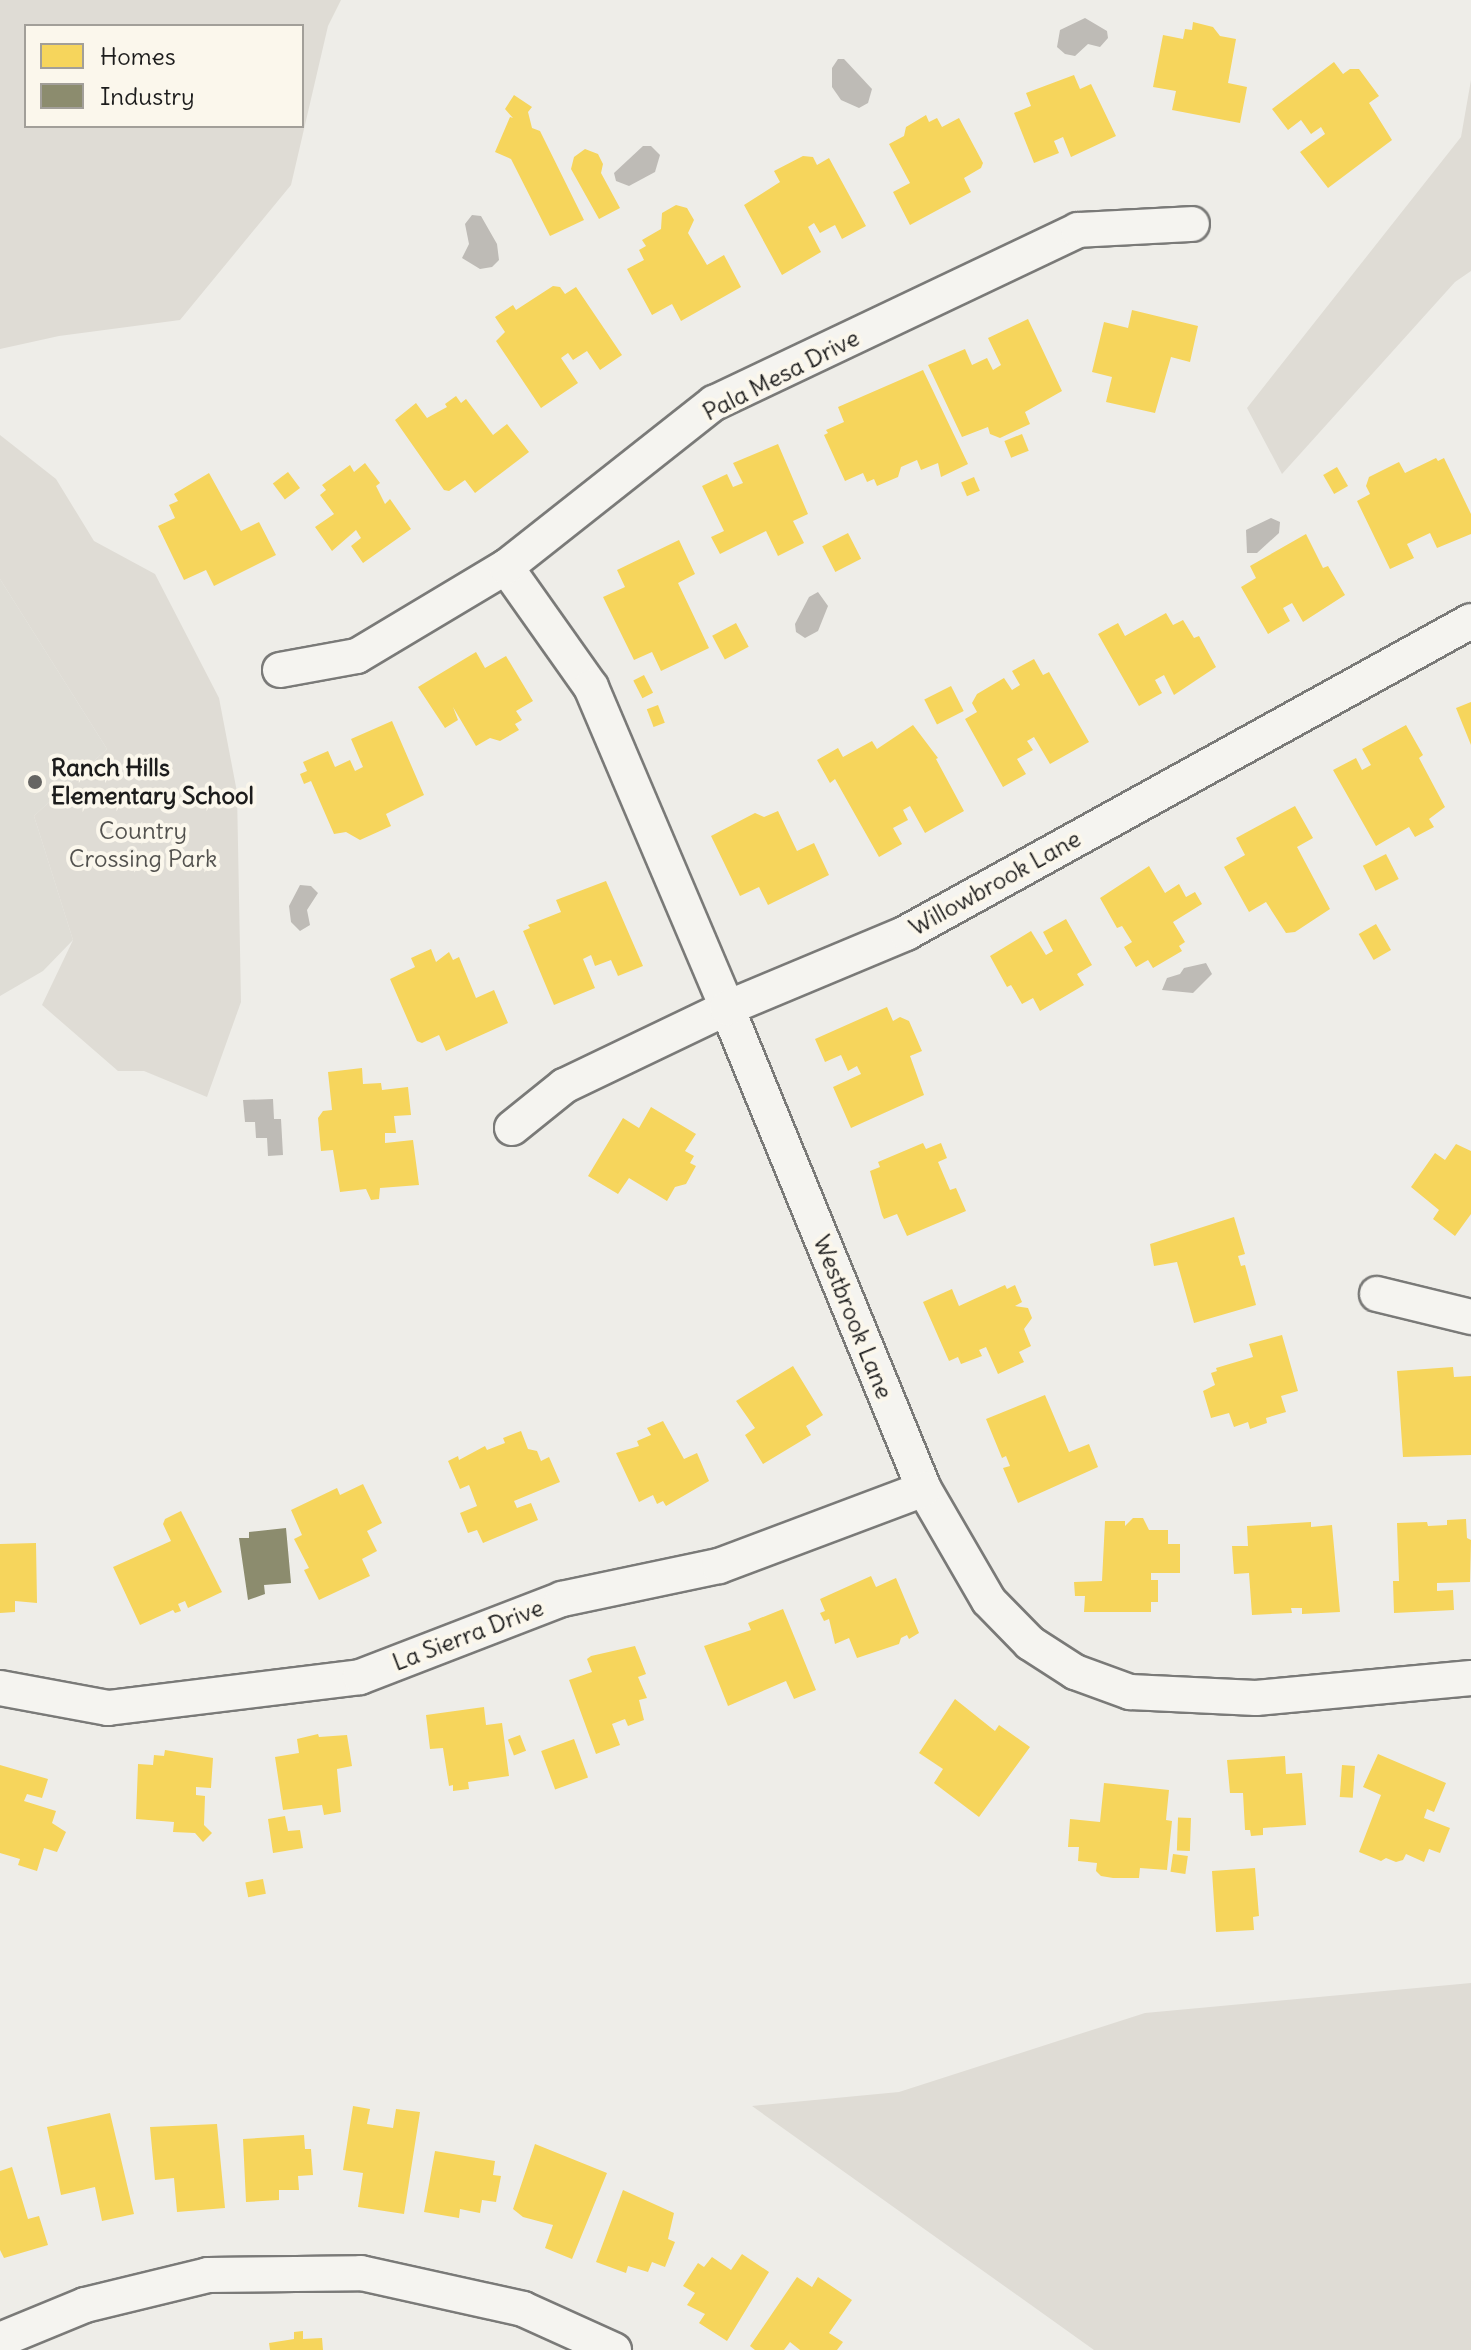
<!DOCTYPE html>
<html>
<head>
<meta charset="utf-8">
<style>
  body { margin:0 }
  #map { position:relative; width:1471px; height:2350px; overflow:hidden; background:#eeede8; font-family:Delius,sans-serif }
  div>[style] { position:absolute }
  .built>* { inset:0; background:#dfddd6 }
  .green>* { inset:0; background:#dfdcd5 }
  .water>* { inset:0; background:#bebbb6 }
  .homes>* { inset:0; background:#f6d55c; transform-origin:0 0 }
  .industry>* { inset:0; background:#8c8c6e }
  .roads { filter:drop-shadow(2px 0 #7a7a78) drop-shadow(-2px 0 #7a7a78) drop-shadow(0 2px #7a7a78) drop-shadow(0 -2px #7a7a78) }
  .minor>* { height:34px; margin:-17px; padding:0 17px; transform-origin:17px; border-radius:17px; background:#f5f4f0 }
  .dots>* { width:22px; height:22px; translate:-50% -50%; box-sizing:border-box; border:4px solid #fbf7ec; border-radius:50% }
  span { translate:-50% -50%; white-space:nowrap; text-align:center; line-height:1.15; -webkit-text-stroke:8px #fbf7ec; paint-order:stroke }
  .street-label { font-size:24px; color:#1c1c1c }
  .poi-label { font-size:24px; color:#1c1c1c; font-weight:700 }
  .left { translate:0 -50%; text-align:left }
  .park-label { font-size:24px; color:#53524f }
  .legend { position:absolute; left:24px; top:24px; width:280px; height:104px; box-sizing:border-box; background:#fbf7ec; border:2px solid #a29f99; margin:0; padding:10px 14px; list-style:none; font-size:24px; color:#1c1c1c }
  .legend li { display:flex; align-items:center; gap:16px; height:40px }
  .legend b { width:40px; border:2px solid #a29f99 }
</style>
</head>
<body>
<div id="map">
  <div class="built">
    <div style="clip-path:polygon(0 579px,107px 749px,34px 816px,73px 940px,43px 971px,0 996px)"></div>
  </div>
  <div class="green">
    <div style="clip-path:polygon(evenodd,0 0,341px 0,328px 26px,291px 185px,180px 320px,59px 336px,0 349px,0 0,26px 26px,302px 26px,302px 126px,26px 126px,26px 26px)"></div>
    <div style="clip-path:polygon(1471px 80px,1471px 271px,1455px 282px,1282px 474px,1247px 408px,1461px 137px)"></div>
    <div style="clip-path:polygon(0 435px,56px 479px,94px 541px,155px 574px,219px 698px,237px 792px,241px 1002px,207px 1097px,144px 1071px,118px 1071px,42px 1005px,73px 940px,34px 816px,107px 749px,0 579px)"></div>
    <div style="clip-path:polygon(1471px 1983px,1471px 2350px,1094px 2350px,752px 2106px,899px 2092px,1145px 2013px)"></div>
  </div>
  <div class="water">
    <div style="clip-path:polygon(1085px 18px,1107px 31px,1108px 38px,1100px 47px,1088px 44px,1075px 56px,1065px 54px,1057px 47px,1060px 30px)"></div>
    <div style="clip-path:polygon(844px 59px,872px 89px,868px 103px,859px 108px,841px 100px,832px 87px,832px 68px,838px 59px)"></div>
    <div style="clip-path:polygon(643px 146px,651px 146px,660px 155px,655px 172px,629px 186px,616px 181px,614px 173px)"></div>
    <div style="clip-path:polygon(472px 215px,481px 216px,497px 244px,499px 260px,492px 267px,480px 269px,462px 258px,469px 244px,465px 224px)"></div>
    <div style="clip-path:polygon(1271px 518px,1280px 522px,1279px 533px,1257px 553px,1247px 553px,1246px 530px)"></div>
    <div style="clip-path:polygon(818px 592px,828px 606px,818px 631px,805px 638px,796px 632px,795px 624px,809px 597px)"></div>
    <div style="clip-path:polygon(300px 885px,311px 886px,318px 893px,307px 910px,310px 925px,300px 931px,291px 922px,289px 906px)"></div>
    <div style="clip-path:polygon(1206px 963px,1212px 974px,1193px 993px,1162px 990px,1167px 978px,1180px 974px,1184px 968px)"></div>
    <div style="clip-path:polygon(273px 1099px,274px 1119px,281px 1119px,283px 1155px,268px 1156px,267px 1138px,256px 1138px,255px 1122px,245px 1122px,243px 1100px)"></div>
  </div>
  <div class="homes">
    <div style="clip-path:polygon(1193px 22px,1213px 27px,1220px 36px,1236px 39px,1228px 83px,1247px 87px,1240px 123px,1172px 110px,1176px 91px,1153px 87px,1163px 35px,1183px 39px,1185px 29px,1192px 30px)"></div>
    <div style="clip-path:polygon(1334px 62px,1343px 74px,1350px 69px,1359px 69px,1379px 96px,1369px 103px,1392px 140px,1328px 188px,1300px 152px,1325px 134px,1321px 127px,1311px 134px,1301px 120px,1288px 130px,1272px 109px)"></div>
    <div style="clip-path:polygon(1074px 75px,1080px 89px,1091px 84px,1116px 136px,1071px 157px,1063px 137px,1054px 141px,1059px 153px,1034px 163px,1014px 113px,1031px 106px,1026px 93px)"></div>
    <div style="clip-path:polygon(514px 95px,532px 107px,528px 112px,532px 128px,540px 131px,584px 220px,550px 236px,511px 159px,495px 152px,510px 117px,513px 118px,505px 109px)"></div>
    <div style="clip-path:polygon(926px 115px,929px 122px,937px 118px,942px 127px,959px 118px,983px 163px,981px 168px,964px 178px,971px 192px,910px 225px,893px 192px,910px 183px,889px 144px,904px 136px,906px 127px)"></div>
    <div style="clip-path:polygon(585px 149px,598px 154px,603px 164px,601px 173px,620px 208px,599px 219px,571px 169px,574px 157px)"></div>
    <div style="clip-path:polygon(803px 156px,813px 157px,817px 165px,829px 158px,866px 226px,842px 239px,835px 225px,820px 233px,814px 223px,808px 227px,821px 252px,782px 275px,744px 205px,780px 182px,774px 171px)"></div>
    <div style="clip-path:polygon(676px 205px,687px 208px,694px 220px,688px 233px,707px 265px,724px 255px,741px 287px,681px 321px,672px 304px,652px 315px,627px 269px,644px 260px,639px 250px,646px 246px,642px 240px,661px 229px,662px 213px)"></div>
    <div style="clip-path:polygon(553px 286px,560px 287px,565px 294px,576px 287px,622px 355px,600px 370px,587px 351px,573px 360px,568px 353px,561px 358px,578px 383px,541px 408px,496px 341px,505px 332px,495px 317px,513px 305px,516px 310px)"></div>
    <div style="clip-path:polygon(1132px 310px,1198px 326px,1190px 362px,1171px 357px,1155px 413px,1106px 402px,1112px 377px,1092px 372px,1104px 322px,1128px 328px)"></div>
    <div style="clip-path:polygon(1028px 319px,1062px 391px,1025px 412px,1030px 424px,1000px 438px,990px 434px,988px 427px,962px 437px,928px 365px,965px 349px,972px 365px,987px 358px,993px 370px,1001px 365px,988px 338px)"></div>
    <div style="clip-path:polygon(923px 370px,968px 464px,941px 477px,938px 463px,921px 470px,917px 460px,901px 467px,898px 477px,877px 486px,874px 479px,867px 482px,863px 473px,845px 481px,824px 435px,828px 433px,826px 430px,844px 422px,838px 407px)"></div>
    <div style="clip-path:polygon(456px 396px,461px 403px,466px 399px,493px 435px,507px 424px,529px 452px,475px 493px,465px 480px,449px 491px,444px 490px,395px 420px,416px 403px,427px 418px,447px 407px,445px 404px)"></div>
    <div style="left:1022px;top:434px;width:18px;height:19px;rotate:68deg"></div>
    <div style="clip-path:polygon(778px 444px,808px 514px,793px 521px,804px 543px,778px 556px,766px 531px,720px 554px,711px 537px,724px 531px,702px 486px,727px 474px,733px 487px,743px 483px,733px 463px)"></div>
    <div style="clip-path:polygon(1436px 458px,1438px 461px,1444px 458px,1471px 514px,1471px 534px,1437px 548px,1430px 533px,1407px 544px,1414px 558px,1390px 569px,1357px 501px,1370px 494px,1366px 486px,1369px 477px,1399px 462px,1405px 473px)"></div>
    <div style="clip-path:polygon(365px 463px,380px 483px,376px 486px,385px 504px,390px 499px,411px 529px,363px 563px,351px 546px,361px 538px,356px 530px,332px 551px,315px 527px,334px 514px,320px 495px,326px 490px,322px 485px,350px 465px,354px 472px)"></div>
    <div style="left:1337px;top:467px;width:22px;height:16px;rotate:60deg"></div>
    <div style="left:288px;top:472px;width:20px;height:19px;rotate:53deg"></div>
    <div style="clip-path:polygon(209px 473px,241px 531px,259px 522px,276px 555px,214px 586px,206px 570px,184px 580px,158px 526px,175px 518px,169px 505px,178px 501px,174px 494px)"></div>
    <div style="left:974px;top:477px;width:15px;height:14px;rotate:67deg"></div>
    <div style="left:848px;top:533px;width:29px;height:29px;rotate:63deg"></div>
    <div style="clip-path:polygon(1306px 534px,1323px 568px,1328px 566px,1345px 595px,1303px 622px,1292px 603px,1283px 608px,1290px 621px,1268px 634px,1241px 587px,1256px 578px,1250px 566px)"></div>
    <div style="clip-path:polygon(679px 540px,695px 574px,678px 583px,709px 648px,661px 671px,652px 652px,634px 660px,603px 597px,625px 587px,617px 570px)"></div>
    <div style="clip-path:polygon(1166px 613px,1173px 625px,1183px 620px,1194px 638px,1199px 636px,1216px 667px,1174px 695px,1164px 675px,1155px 680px,1162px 693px,1139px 706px,1098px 634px,1118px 623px,1125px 636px)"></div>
    <div style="left:736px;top:623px;width:27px;height:27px;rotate:62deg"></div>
    <div style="clip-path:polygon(476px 652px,485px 668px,506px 656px,533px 701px,516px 711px,522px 720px,515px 724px,519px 730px,500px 741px,490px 738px,476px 746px,453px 707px,458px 720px,445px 728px,418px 687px)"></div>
    <div style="clip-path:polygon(1034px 659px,1043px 675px,1049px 672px,1089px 742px,1050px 764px,1034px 737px,1027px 741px,1033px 750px,1017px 759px,1026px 774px,1003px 787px,965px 719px,977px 712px,972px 703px,977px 694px,1004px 678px,1012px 690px,1020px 685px,1012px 671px)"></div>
    <div style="left:644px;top:675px;width:20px;height:12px;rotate:63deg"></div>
    <div style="left:951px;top:686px;width:28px;height:30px;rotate:63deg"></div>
    <div style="clip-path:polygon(1471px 702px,1471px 745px,1456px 708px)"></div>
    <div style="left:658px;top:705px;width:19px;height:12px;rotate:69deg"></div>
    <div style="clip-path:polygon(392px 721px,424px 795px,386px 814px,391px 826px,360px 840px,346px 832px,334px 834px,311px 781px,304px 784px,300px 774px,307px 771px,303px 762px,328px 751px,335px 767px,350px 760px,355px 771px,363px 767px,351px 739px)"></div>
    <div style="clip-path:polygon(913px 725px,938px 758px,936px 759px,964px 811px,925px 833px,910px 806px,903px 810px,908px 820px,893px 828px,902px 844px,879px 857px,835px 779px,830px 783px,817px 760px,838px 748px,843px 757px,872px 741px,877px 749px)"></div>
    <div style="clip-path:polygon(1406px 725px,1423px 755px,1419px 758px,1445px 807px,1429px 819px,1434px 827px,1415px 837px,1409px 827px,1376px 846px,1333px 770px,1356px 758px,1362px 770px,1371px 765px,1362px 749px)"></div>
    <div style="clip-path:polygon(1295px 806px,1313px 838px,1297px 847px,1330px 909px,1295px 932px,1286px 933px,1266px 902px,1249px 912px,1224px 867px,1245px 855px,1236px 838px)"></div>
    <div style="clip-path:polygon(778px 811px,797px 851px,814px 843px,829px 875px,768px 905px,759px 887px,740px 896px,711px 836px,755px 813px,764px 817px)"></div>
    <div style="left:1386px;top:854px;width:28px;height:26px;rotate:63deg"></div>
    <div style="clip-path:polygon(1149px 866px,1165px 893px,1179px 884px,1186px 897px,1195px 892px,1202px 904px,1173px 922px,1185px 942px,1179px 946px,1182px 951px,1153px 968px,1148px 960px,1136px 967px,1124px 947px,1132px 942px,1122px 926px,1117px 928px,1100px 898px)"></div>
    <div style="clip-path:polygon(606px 881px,643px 966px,618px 976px,611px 960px,595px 966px,591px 955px,583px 959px,595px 988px,554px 1005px,523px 931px,530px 928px,528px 925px,561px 912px,556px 900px)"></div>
    <div style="clip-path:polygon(1066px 919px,1092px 965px,1077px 974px,1084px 985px,1040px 1011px,1033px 998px,1022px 1004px,1011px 985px,1007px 987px,990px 956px,1031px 931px,1046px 955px,1053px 951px,1043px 932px)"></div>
    <div style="left:1376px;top:924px;width:30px;height:20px;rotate:60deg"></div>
    <div style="clip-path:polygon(431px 949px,436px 962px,449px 952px,453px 960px,459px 957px,476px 998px,494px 990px,508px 1023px,446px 1051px,439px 1035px,422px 1043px,417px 1041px,390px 979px,415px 967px,411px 958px)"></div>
    <div style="clip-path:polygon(887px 1007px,893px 1021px,900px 1017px,909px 1021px,922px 1051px,910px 1056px,924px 1095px,851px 1128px,833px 1087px,861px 1074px,857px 1066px,848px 1071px,841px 1055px,825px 1062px,815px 1039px)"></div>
    <div style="clip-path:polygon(362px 1068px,363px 1084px,381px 1083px,382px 1090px,408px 1087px,411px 1115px,394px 1116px,396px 1133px,385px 1133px,385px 1143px,413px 1140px,419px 1185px,380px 1188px,379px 1199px,371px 1200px,366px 1189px,340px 1192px,333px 1150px,321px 1151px,318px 1118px,323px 1111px,332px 1110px,328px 1072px)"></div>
    <div style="clip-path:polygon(651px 1107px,696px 1134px,685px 1151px,694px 1156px,690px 1163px,696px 1166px,686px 1184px,675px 1187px,667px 1201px,629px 1178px,618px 1194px,588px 1176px,623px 1118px,639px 1128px)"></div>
    <div style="clip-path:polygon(923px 1143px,926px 1149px,941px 1143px,947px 1158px,938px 1162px,950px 1190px,956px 1188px,966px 1211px,907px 1236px,897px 1214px,884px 1219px,882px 1215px,870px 1171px,880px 1167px,878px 1162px)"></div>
    <div style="clip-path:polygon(1456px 1144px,1471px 1151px,1471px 1214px,1455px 1236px,1433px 1219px,1439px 1210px,1411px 1187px,1435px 1153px,1445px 1160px)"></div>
    <div style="clip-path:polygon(1234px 1217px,1245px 1254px,1238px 1256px,1241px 1266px,1245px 1265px,1256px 1305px,1194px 1323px,1177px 1262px,1154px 1266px,1150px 1244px)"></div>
    <div style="clip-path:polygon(1005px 1285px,1007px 1289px,1015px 1285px,1022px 1302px,1015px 1306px,1028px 1308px,1032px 1318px,1024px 1329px,1031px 1346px,1019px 1352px,1024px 1362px,998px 1374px,986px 1347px,979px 1350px,982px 1356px,961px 1364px,958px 1357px,949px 1361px,923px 1302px,952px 1289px,959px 1306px)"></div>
    <div style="clip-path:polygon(1282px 1335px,1298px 1391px,1281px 1396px,1286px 1412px,1266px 1418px,1267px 1423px,1250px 1429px,1248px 1422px,1234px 1427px,1229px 1413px,1211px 1418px,1203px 1391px,1215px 1385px,1211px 1373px,1217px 1371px,1216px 1368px,1253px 1357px,1249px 1344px)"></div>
    <div style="clip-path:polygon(793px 1366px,823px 1415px,806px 1426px,811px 1435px,763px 1464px,745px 1435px,755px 1428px,736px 1401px)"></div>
    <div style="clip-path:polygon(1453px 1367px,1454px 1377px,1471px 1376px,1471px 1455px,1403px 1457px,1397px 1371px)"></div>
    <div style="clip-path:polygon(1045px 1395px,1069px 1452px,1089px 1444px,1098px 1467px,1018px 1503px,1003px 1468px,1010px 1466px,1006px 1456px,1002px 1458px,986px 1419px)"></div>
    <div style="clip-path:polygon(663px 1421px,684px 1459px,697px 1453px,709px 1481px,666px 1506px,663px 1501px,657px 1504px,653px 1495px,639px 1502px,616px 1453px,639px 1446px,637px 1441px,651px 1435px,647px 1428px)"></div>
    <div style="clip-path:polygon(521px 1431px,528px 1449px,537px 1451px,541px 1461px,549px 1457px,560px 1482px,514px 1501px,517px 1508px,531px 1503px,538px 1520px,483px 1543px,477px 1530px,468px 1533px,460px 1513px,477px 1506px,469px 1485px,460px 1489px,448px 1461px,458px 1456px,459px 1460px,485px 1446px,487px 1450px,505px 1443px,503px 1438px)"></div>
    <div style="clip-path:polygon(363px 1484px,382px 1523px,367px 1531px,377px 1551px,362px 1559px,370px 1576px,319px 1600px,304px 1570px,309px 1568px,294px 1539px,302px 1535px,291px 1510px,337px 1488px,340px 1495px)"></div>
    <div style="clip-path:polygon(181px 1511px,222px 1592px,188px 1608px,185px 1601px,178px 1604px,181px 1611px,175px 1613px,173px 1610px,140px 1625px,113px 1567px,171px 1541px,163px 1524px,165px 1519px)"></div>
    <div style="clip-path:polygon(1133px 1518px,1143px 1518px,1149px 1530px,1168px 1530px,1168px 1544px,1180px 1544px,1180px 1573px,1151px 1573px,1151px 1580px,1158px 1580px,1158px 1602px,1151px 1602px,1151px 1612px,1084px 1612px,1085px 1596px,1075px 1596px,1074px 1582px,1102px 1581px,1105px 1521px,1125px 1521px,1125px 1526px)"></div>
    <div style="clip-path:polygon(1466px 1519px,1467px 1538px,1471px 1540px,1470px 1582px,1437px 1583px,1437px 1591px,1453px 1590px,1454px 1610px,1394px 1613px,1393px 1581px,1399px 1581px,1397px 1523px,1427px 1522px,1428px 1526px,1447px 1525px,1447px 1520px)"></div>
    <div style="clip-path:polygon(1311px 1522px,1311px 1527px,1332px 1525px,1340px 1612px,1302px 1614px,1302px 1608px,1291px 1608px,1292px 1613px,1252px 1615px,1249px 1573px,1234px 1574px,1232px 1546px,1248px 1546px,1247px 1526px)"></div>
    <div style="clip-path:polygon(36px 1543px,37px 1603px,15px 1601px,15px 1612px,0 1613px,0 1544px)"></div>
    <div style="clip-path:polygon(871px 1576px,876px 1587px,896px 1578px,919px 1633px,909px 1639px,907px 1635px,901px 1638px,899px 1644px,857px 1658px,849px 1638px,835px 1644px,829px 1619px,824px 1621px,820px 1613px,825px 1611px,820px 1599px)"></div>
    <div style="clip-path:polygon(783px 1609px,816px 1690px,794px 1699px,786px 1681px,728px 1706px,704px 1646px,751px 1630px,748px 1623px)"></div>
    <div style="clip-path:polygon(635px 1646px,646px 1674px,638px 1677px,647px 1698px,639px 1700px,644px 1720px,628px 1726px,625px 1719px,612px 1724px,620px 1745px,596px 1754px,569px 1680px,592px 1672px,587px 1659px,591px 1656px)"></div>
    <div style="clip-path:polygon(955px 1699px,995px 1731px,999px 1725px,1030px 1747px,979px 1817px,934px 1783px,943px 1769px,919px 1753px)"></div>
    <div style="clip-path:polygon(484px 1707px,486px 1725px,502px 1723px,509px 1776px,468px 1782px,469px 1789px,453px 1791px,453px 1785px,449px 1786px,443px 1748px,430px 1749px,426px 1715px)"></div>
    <div style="clip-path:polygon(318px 1734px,319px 1737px,347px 1735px,352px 1766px,337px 1769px,341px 1812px,324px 1815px,322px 1805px,283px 1810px,275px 1757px,299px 1753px,297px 1739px)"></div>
    <div style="left:520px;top:1735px;width:17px;height:13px;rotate:69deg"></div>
    <div style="left:574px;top:1739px;width:41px;height:35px;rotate:70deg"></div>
    <div style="clip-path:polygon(165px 1750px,213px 1758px,211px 1788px,196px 1787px,196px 1795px,205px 1796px,204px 1825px,212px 1833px,203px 1842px,195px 1833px,173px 1832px,174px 1822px,136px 1819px,138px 1764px,153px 1765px,154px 1755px,164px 1756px)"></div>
    <div style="clip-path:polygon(1378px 1754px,1446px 1783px,1434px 1812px,1427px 1809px,1424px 1818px,1450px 1828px,1440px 1853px,1429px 1849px,1424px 1862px,1406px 1854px,1403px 1860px,1396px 1862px,1386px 1858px,1381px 1861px,1359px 1852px,1381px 1795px,1363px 1787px)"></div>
    <div style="clip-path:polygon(1285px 1756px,1286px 1774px,1302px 1773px,1306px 1825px,1263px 1828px,1263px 1835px,1251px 1836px,1250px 1830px,1245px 1830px,1243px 1793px,1230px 1793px,1227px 1760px)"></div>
    <div style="clip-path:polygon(0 1765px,48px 1779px,42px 1798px,27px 1794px,24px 1801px,56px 1811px,52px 1823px,66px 1832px,57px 1852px,44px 1848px,37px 1871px,18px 1865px,20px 1859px,0 1853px)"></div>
    <div style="left:1342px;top:1765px;width:13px;height:32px;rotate:4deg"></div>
    <div style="clip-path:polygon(1104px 1783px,1169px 1790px,1166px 1820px,1172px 1821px,1167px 1870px,1140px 1868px,1139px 1878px,1113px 1878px,1101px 1876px,1096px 1871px,1097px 1863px,1078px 1861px,1079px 1847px,1068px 1847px,1070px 1819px,1100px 1822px)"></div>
    <div style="clip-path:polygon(285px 1816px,288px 1831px,300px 1830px,303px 1848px,273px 1853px,268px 1819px)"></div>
    <div style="left:1191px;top:1818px;width:33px;height:13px;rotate:92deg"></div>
    <div style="left:1173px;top:1854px;width:15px;height:18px;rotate:8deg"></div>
    <div style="clip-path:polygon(1255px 1868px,1259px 1916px,1253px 1917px,1254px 1930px,1216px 1932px,1212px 1871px)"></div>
    <div style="left:263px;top:1879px;width:15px;height:18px;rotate:79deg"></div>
    <div style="clip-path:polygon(353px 2106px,370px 2109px,367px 2124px,393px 2128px,396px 2109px,420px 2112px,404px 2214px,358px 2207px,363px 2173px,343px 2170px)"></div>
    <div style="clip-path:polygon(110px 2113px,134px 2214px,102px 2221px,95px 2187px,61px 2195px,47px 2127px)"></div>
    <div style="clip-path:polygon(217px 2124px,225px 2208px,177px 2212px,174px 2178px,155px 2180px,150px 2127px)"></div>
    <div style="clip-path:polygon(304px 2135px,305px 2149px,311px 2149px,313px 2175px,298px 2176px,299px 2190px,279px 2190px,279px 2200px,246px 2202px,243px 2139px)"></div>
    <div style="clip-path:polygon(535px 2144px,607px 2173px,572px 2259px,545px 2248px,553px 2225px,523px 2217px,513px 2209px)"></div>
    <div style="clip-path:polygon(435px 2151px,495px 2161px,493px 2175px,501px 2176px,496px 2202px,482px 2200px,480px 2213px,460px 2209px,459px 2218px,424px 2212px)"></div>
    <div style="clip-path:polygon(12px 2167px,28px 2219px,39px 2216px,48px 2245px,4px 2258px,0 2250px,0 2171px)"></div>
    <div style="clip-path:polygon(623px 2190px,674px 2213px,668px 2239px,675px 2242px,665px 2267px,652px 2262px,648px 2272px,628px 2266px,626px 2273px,596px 2262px)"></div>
    <div style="clip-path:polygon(742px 2254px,769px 2272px,727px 2341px,699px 2323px,705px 2314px,687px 2305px,695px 2293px,683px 2286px,698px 2263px,704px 2267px,712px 2257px,731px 2270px)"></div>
    <div style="clip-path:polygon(797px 2277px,812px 2287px,818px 2277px,852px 2300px,829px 2333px,843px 2342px,837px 2350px,800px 2350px,790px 2342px,784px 2350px,755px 2350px,750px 2346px)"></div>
    <div style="clip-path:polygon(303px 2331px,303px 2339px,322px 2338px,323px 2350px,270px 2350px,269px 2343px,294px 2339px,294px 2332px)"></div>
  </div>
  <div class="industry">
    <div style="clip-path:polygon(286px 1528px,291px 1583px,264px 1585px,265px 1594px,248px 1600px,239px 1538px,249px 1538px,249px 1532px)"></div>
  </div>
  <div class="roads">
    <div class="minor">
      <div style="left:506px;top:567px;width:147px;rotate:54.7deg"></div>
      <div style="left:591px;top:687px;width:349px;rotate:67deg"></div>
      <div style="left:727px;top:1008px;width:520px;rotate:67.73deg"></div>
      <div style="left:924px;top:1489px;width:129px;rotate:59.9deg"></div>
      <div style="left:989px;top:1601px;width:59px;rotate:45.7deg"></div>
      <div style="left:1030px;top:1643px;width:54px;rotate:32.8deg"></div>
      <div style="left:1075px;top:1672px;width:59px;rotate:20deg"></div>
      <div style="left:1130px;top:1692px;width:126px;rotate:2.7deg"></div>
      <div style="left:1256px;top:1698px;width:216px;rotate:-5.3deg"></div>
      <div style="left:280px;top:670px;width:78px;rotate:-10.3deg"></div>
      <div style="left:357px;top:656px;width:174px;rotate:-30.9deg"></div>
      <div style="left:506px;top:567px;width:265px;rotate:-38.3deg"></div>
      <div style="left:714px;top:403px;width:403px;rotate:-25.4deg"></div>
      <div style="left:1078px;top:230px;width:114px;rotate:-3deg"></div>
      <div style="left:512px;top:1128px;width:67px;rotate:-38.9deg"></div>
      <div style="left:564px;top:1086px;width:181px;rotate:-25.6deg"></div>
      <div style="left:727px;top:1008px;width:194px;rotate:-22.7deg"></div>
      <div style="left:906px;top:933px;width:645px;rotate:-28.91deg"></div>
      <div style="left:1377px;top:1294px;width:97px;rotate:13.7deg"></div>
      <div style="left:0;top:1688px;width:110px;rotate:10.5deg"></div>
      <div style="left:108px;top:1708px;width:254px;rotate:-7deg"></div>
      <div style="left:360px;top:1677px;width:217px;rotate:-21.1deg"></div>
      <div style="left:562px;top:1599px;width:160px;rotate:-11.9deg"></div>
      <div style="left:719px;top:1566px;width:219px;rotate:-20.6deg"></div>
      <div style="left:0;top:2340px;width:92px;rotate:-22.4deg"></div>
      <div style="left:85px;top:2305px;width:127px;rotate:-13.7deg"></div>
      <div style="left:208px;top:2275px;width:153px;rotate:-0.7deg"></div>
      <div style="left:361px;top:2273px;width:166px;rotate:12.5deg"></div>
      <div style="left:523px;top:2309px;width:100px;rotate:24.3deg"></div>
    </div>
  </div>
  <div class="dots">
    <div style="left:35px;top:782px;background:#666563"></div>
  </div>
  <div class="street-label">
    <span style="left:781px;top:375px;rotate:-27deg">Pala Mesa Drive</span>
    <span style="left:995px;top:883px;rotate:-29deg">Willowbrook Lane</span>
    <span style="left:853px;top:1317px;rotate:68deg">Westbrook Lane</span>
    <span style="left:468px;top:1635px;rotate:-21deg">La Sierra Drive</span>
  </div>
  <div class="poi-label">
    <span class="left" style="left:51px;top:782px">Ranch Hills<br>Elementary School</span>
  </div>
  <div class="park-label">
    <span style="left:143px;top:845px">Country<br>Crossing Park</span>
  </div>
  <ul class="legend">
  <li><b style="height:22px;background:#f6d55c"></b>Homes</li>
  <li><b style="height:22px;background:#8c8c6e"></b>Industry</li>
  </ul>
</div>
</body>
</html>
